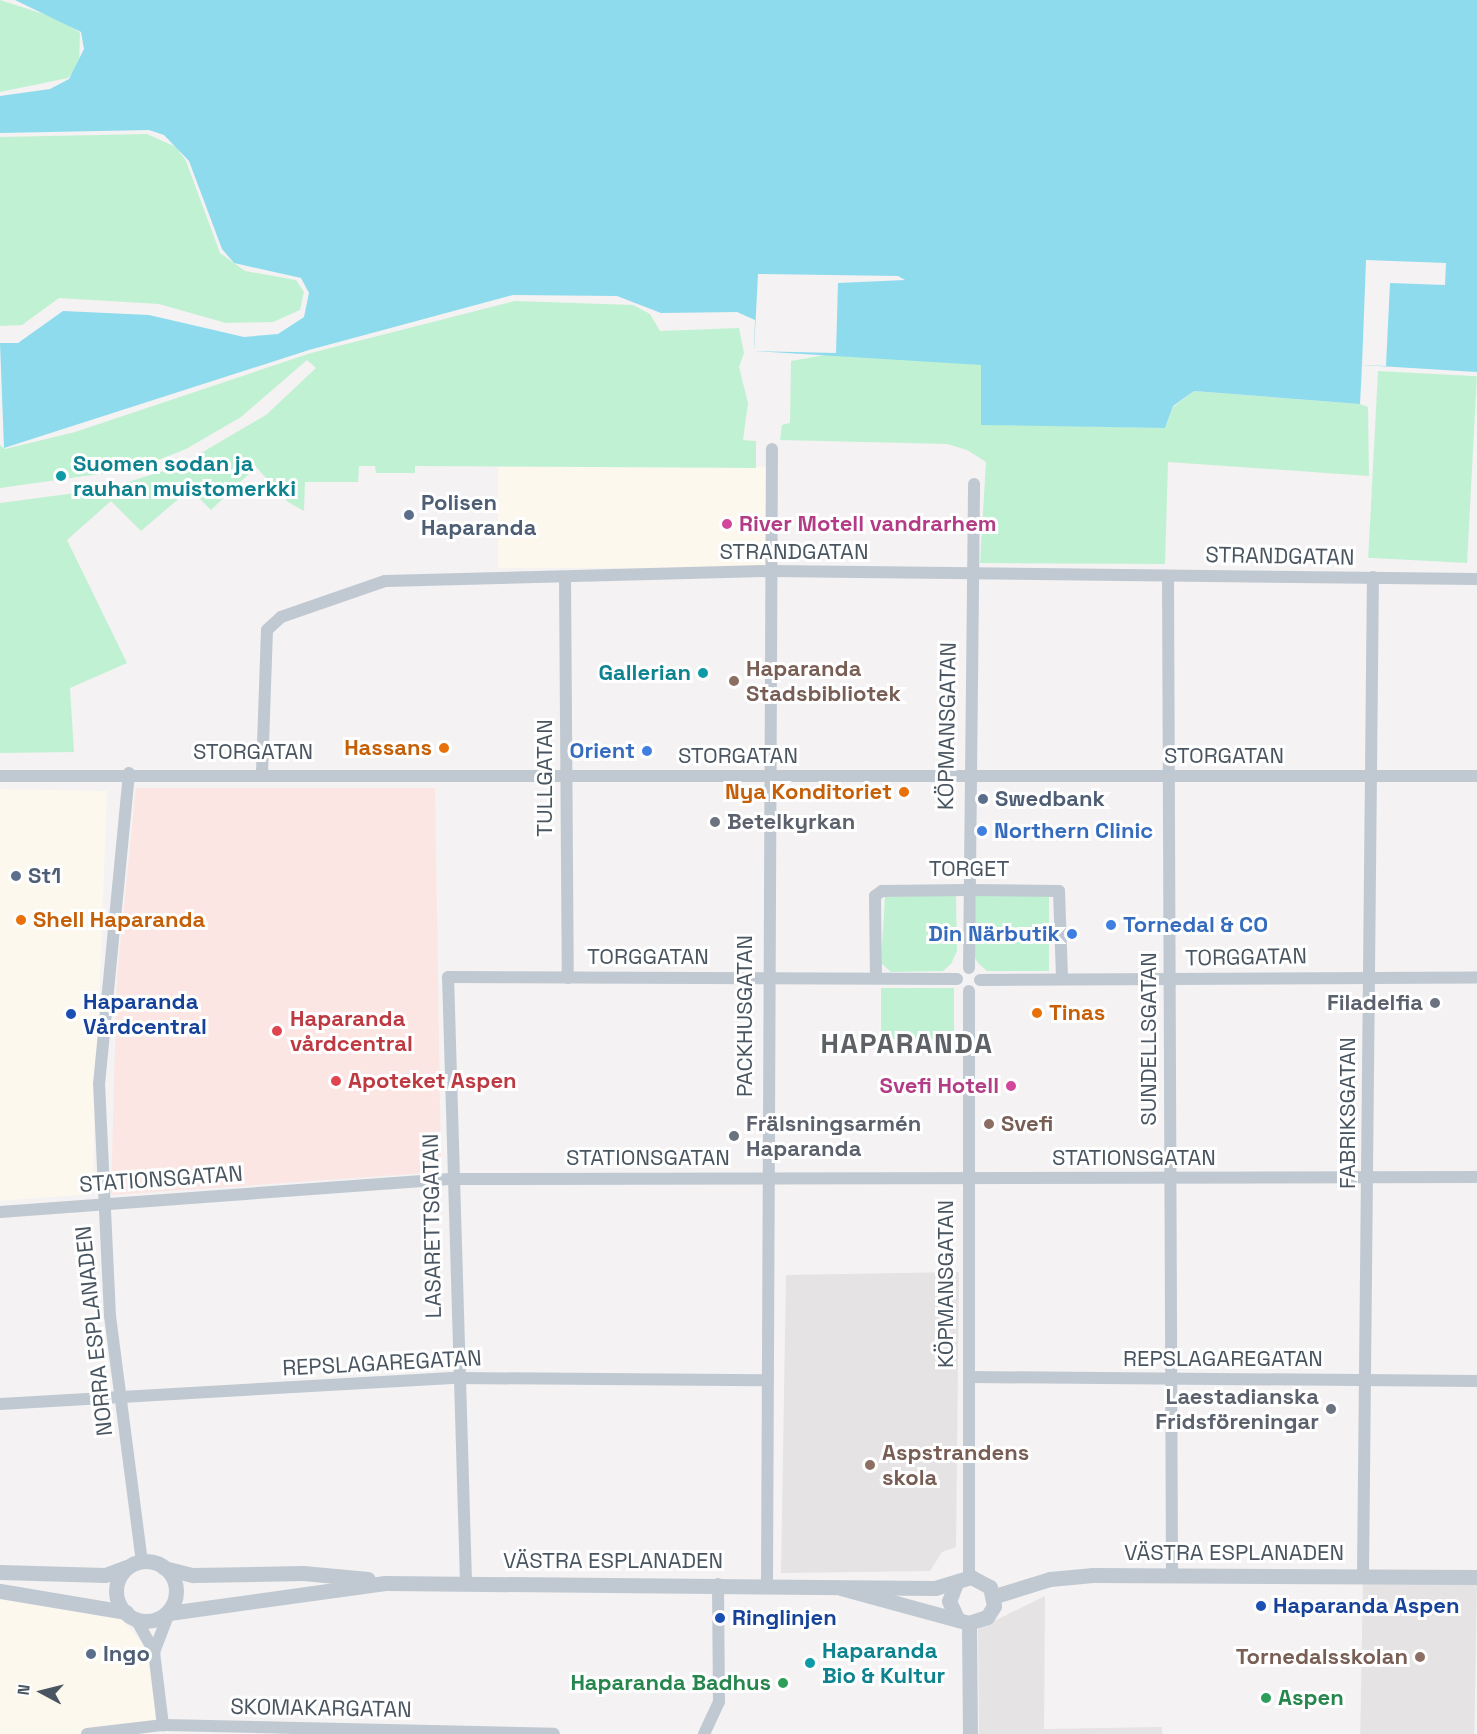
<!DOCTYPE html>
<html>
<head>
<meta charset="utf-8">
<style>
  body { margin:0 }
  #map { position:relative; width:1477px; height:1734px; overflow:hidden; background:#f4f2f2; font-family:"Space Grotesk",sans-serif }
  div>[style] { position:absolute }
  .commercial>* { inset:0; background:#fdf8ed; transform-origin:0 0 }
  .education>* { inset:0; background:#e5e3e4; transform-origin:0 0 }
  .medical>* { inset:0; background:#fce6e4 }
  .green>* { inset:0; background:#c1f1d3; transform-origin:0 0 }
  .water>* { inset:0; background:#8edbee }
  .pier>* { inset:0; background:#f4f2f2 }
  .minor>* { height:12px; margin:-6px; padding:0 6px; transform-origin:6px; border-radius:6px; background:#c0c9d1 }
  .tertiary>* { height:15px; margin:-7.5px; padding:0 7.5px; transform-origin:7.5px; border-radius:7.5px; background:#c0c9d1 }
  .tertiary>.ring { margin:-7.5px; padding:0; box-sizing:content-box; background:none; border:15px solid #c0c9d1; border-radius:50% }
  .dots>* { width:16px; height:16px; translate:-50% -50%; box-sizing:border-box; border:3px solid #fff; border-radius:50% }
  span { translate:-50% -50%; white-space:nowrap; text-align:center; line-height:1.15; -webkit-text-stroke:6px #fff; paint-order:stroke }
  .culture-label { font-size:22px; color:#0d838f; font-weight:700 }
  .left { translate:0 -50%; text-align:left }
  .right { translate:-100% -50%; text-align:right }
  .service-label { font-size:22px; color:#4e5e75; font-weight:700 }
  .hotel-label { font-size:22px; color:#b23c85; font-weight:700 }
  .street-label { font-size:22px; color:#495560 }
  .education-label { font-size:22px; color:#785e54; font-weight:700 }
  .food-label { font-size:22px; color:#c56008; font-weight:700 }
  .shop-label { font-size:22px; color:#366cbe; font-weight:700 }
  .worship-label { font-size:22px; color:#5b616d; font-weight:700 }
  .transit-label { font-size:22px; color:#164399; font-weight:700 }
  .health-label { font-size:22px; color:#be3a42; font-weight:700 }
  .leisure-label { font-size:22px; color:#27864d; font-weight:700 }
  .district-label { font-size:28px; color:#5e6267; font-weight:700; letter-spacing:1.5px }
  .north { position:absolute; left:12px; top:1662px; width:60px; height:60px; -webkit-text-stroke:4px #fff; paint-order:stroke; rotate:277deg; font-size:16px; font-weight:700; line-height:24px; text-align:center; color:#495560 }
  .north::after { content:''; display:block; margin:auto; width:21px; height:27px; background:#495560; clip-path:polygon(50% 0,100% 100%,50% 72%,0 100%) }
</style>
</head>
<body>
<div id="map">
  <div class="commercial">
    <div style="left:498px;top:467px;width:276px;height:101px"></div>
    <div style="clip-path:polygon(0 789px,107px 791px,92px 1194px,0 1201px)"></div>
    <div style="clip-path:polygon(0 1591px,111px 1608px,148px 1649px,156px 1722px,75px 1734px,0 1734px)"></div>
  </div>
  <div class="education">
    <div style="clip-path:polygon(959px 1272px,956px 1547px,942px 1552px,930px 1571px,781px 1573px,786px 1275px)"></div>
    <div style="left:1363px;top:1579px;width:114px;height:155px;rotate:1deg"></div>
    <div style="clip-path:polygon(1045px 1596px,1044px 1729px,1162px 1727px,1162px 1734px,979px 1734px,978px 1629px)"></div>
  </div>
  <div class="medical">
    <div style="clip-path:polygon(136px 788px,435px 788px,441px 1172px,111px 1195px,117px 976px)"></div>
  </div>
  <div class="green">
    <div style="clip-path:polygon(0 0,59px 19px,80px 33px,79px 66px,68px 78px,0 92px)"></div>
    <div style="clip-path:polygon(147px 134px,176px 147px,186px 161px,220px 253px,245px 271px,296px 280px,304px 292px,300px 310px,273px 322px,226px 323px,159px 304px,59px 298px,22px 325px,0 326px,0 137px)"></div>
    <div style="clip-path:polygon(515px 301px,633px 305px,650px 314px,660px 331px,739px 328px,744px 353px,739px 367px,748px 403px,743px 440px,756px 441px,756px 468px,415px 466px,415px 473px,376px 473px,375px 466px,359px 466px,358px 482px,305px 482px,304px 511px,288px 502px,256px 467px,211px 510px,190px 489px,141px 531px,111px 501px,67px 540px,127px 663px,70px 688px,74px 752px,0 753px,0 503px,106px 489px,179px 466px,266px 415px,316px 368px,307px 360px,241px 417px,186px 449px,135px 469px,0 488px,0 445px,5px 449px,75px 432px,311px 353px)"></div>
    <div style="clip-path:polygon(836px 353px,981px 365px,981px 424px,1165px 428px,1173px 407px,1194px 391px,1360px 404px,1368px 407px,1369px 476px,1168px 462px,1165px 564px,980px 563px,986px 462px,967px 450px,947px 444px,780px 440px,782px 425px,790px 423px,791px 361px)"></div>
    <div style="left:1378px;top:371px;width:99px;height:187px;rotate:3deg"></div>
    <div style="clip-path:polygon(956px 895px,957px 951px,951px 964px,943px 971px,891px 972px,881px 963px,885px 897px)"></div>
    <div style="clip-path:polygon(976px 896px,1049px 896px,1049px 971px,987px 971px,978px 963px,973px 955px)"></div>
    <div style="left:954px;top:988px;width:51px;height:73px;rotate:90deg"></div>
  </div>
  <div class="water">
    <div style="clip-path:polygon(15px 0,1477px 0,1477px 372px,1362px 365px,1360px 404px,1194px 391px,1173px 406px,1165px 428px,981px 425px,981px 365px,754px 351px,755px 320px,737px 312px,661px 313px,617px 296px,513px 295px,309px 350px,4px 448px,0 343px,18px 343px,63px 311px,149px 315px,244px 337px,278px 334px,304px 317px,309px 293px,301px 278px,234px 263px,222px 249px,189px 161px,164px 135px,149px 130px,0 133px,0 96px,50px 89px,69px 79px,84px 49px,81px 32px)"></div>
  </div>
  <div class="pier">
    <div style="clip-path:polygon(1366px 260px,1446px 263px,1445px 285px,1390px 283px,1386px 366px,1362px 365px)"></div>
    <div style="clip-path:polygon(758px 274px,898px 276px,905px 280px,838px 283px,836px 353px,754px 351px)"></div>
  </div>
  <div class="minor">
    <div style="left:1168px;top:576px;width:997px;rotate:89.77deg"></div>
    <div style="left:565px;top:577px;width:401px;rotate:89.6deg"></div>
    <div style="left:129px;top:773px;width:311px;rotate:95.5deg"></div>
    <div style="left:99px;top:1083px;width:233px;rotate:87.3deg"></div>
    <div style="left:110px;top:1316px;width:247px;rotate:82.6deg"></div>
    <div style="left:262px;top:773px;width:143px;rotate:-88deg"></div>
    <div style="left:267px;top:630px;width:19px;rotate:-43deg"></div>
    <div style="left:281px;top:617px;width:110px;rotate:-19.1deg"></div>
    <div style="left:385px;top:581px;width:384px;rotate:-1.5deg"></div>
    <div style="left:769px;top:571px;width:708px;rotate:0.65deg"></div>
    <div style="left:0;top:776px;width:1477px"></div>
    <div style="left:969px;top:968px;width:484px;rotate:-89.4deg"></div>
    <div style="left:876px;top:978px;width:82px;rotate:-90.7deg"></div>
    <div style="left:875px;top:896px;width:9px;rotate:-36deg"></div>
    <div style="left:882px;top:891px;width:87px;rotate:-0.7deg"></div>
    <div style="left:969px;top:890px;width:90px;rotate:0.6deg"></div>
    <div style="left:1059px;top:891px;width:88px;rotate:88deg"></div>
    <div style="left:980px;top:980px;width:497px;rotate:-0.3deg"></div>
    <div style="left:969px;top:991px;width:586px;rotate:90deg"></div>
    <div style="left:0;top:1212px;width:454px;rotate:-4.2deg"></div>
    <div style="left:453px;top:1179px;width:1024px;rotate:-0.11deg"></div>
    <div style="left:969px;top:1377px;width:508px;rotate:0.45deg"></div>
    <div style="left:0;top:1404px;width:457px;rotate:-3.3deg"></div>
    <div style="left:456px;top:1378px;width:311px;rotate:0.4deg"></div>
    <div style="left:1363px;top:1575px;width:998px;rotate:-89.43deg"></div>
    <div style="left:466px;top:1582px;width:605px;rotate:-91.7deg"></div>
    <div style="left:448px;top:977px;width:509px;rotate:0.23deg"></div>
    <div style="left:767px;top:1584px;width:1135px;rotate:-89.75deg"></div>
    <div style="left:136px;top:1619px;width:38px;rotate:61deg"></div>
    <div style="left:154px;top:1652px;width:74px;rotate:83deg"></div>
    <div style="left:154px;top:1652px;width:42px;rotate:-69deg"></div>
    <div style="left:87px;top:1734px;width:77px;rotate:-6.8deg"></div>
    <div style="left:163px;top:1725px;width:391px;rotate:1.3deg"></div>
    <div style="left:704px;top:1734px;width:35px;rotate:-65deg"></div>
    <div style="left:719px;top:1702px;width:118px;rotate:-90.5deg"></div>
  </div>
  <div class="tertiary">
    <div class="ring" style="left:116px;top:1561px;width:45px;height:45px"></div>
    <div style="left:164px;top:1568px;width:30px;rotate:14deg"></div>
    <div style="left:193px;top:1575px;width:110px;rotate:-1deg"></div>
    <div style="left:303px;top:1573px;width:65px;rotate:5.3deg"></div>
    <div style="left:0;top:1572px;width:105px;rotate:1.6deg"></div>
    <div style="left:105px;top:1575px;width:23px;rotate:-20deg"></div>
    <div style="left:956px;top:1583px;width:19px;rotate:111deg"></div>
    <div style="left:949px;top:1601px;width:19px;rotate:65deg"></div>
    <div style="left:0;top:1591px;width:128px;rotate:9.5deg"></div>
    <div style="left:995px;top:1596px;width:58px;rotate:-17.2deg"></div>
    <div style="left:1050px;top:1579px;width:43px;rotate:-5.3deg"></div>
    <div style="left:1093px;top:1575px;width:384px;rotate:0.3deg"></div>
    <div style="left:169px;top:1613px;width:218px;rotate:-7.9deg"></div>
    <div style="left:385px;top:1583px;width:550px;rotate:0.52deg"></div>
    <div style="left:935px;top:1588px;width:38px;rotate:-17deg"></div>
    <div style="left:971px;top:1577px;width:21px;rotate:28deg"></div>
    <div style="left:990px;top:1587px;width:19px;rotate:78deg"></div>
    <div style="left:994px;top:1606px;width:13px;rotate:122deg"></div>
    <div style="left:987px;top:1617px;width:19px;rotate:162deg"></div>
    <div style="left:969px;top:1623px;width:133px;rotate:-164.7deg"></div>
    <div style="left:969px;top:1623px;width:111px;rotate:89.5deg"></div>
  </div>
  <div class="dots">
    <div style="left:61px;top:476px;background:#0f9aa8"></div>
    <div style="left:409px;top:515px;background:#5c6f8a"></div>
    <div style="left:727px;top:524px;background:#d1479c"></div>
    <div style="left:703px;top:673px;background:#0f9aa8"></div>
    <div style="left:734px;top:681px;background:#8d6e63"></div>
    <div style="left:444px;top:748px;background:#e8710a"></div>
    <div style="left:647px;top:751px;background:#3f7fe0"></div>
    <div style="left:904px;top:792px;background:#e8710a"></div>
    <div style="left:983px;top:799px;background:#5c6f8a"></div>
    <div style="left:715px;top:822px;background:#6b7280"></div>
    <div style="left:982px;top:831px;background:#3f7fe0"></div>
    <div style="left:16px;top:876px;background:#5c6f8a"></div>
    <div style="left:21px;top:920px;background:#e8710a"></div>
    <div style="left:1111px;top:925px;background:#3f7fe0"></div>
    <div style="left:1072px;top:934px;background:#3f7fe0"></div>
    <div style="left:1435px;top:1003px;background:#6b7280"></div>
    <div style="left:1037px;top:1013px;background:#e8710a"></div>
    <div style="left:71px;top:1014px;background:#1a4fb4"></div>
    <div style="left:277px;top:1031px;background:#e0444e"></div>
    <div style="left:336px;top:1081px;background:#e0444e"></div>
    <div style="left:1011px;top:1086px;background:#d1479c"></div>
    <div style="left:989px;top:1124px;background:#8d6e63"></div>
    <div style="left:734px;top:1136px;background:#6b7280"></div>
    <div style="left:1331px;top:1409px;background:#6b7280"></div>
    <div style="left:870px;top:1465px;background:#8d6e63"></div>
    <div style="left:1261px;top:1606px;background:#1a4fb4"></div>
    <div style="left:720px;top:1618px;background:#1a4fb4"></div>
    <div style="left:91px;top:1654px;background:#5c6f8a"></div>
    <div style="left:1420px;top:1657px;background:#8d6e63"></div>
    <div style="left:810px;top:1663px;background:#0f9aa8"></div>
    <div style="left:783px;top:1683px;background:#2e9e5b"></div>
    <div style="left:1266px;top:1698px;background:#2e9e5b"></div>
  </div>
  <div class="culture-label">
    <span class="left" style="left:73px;top:476px">Suomen sodan ja<br>rauhan muistomerkki</span>
    <span class="right" style="left:691px;top:673px">Gallerian</span>
    <span class="left" style="left:822px;top:1663px">Haparanda<br>Bio &amp; Kultur</span>
  </div>
  <div class="service-label">
    <span class="left" style="left:421px;top:515px">Polisen<br>Haparanda</span>
    <span class="left" style="left:995px;top:799px">Swedbank</span>
    <span class="left" style="left:28px;top:876px">St1</span>
    <span class="left" style="left:103px;top:1654px">Ingo</span>
  </div>
  <div class="hotel-label">
    <span class="left" style="left:739px;top:524px">River Motell vandrarhem</span>
    <span class="right" style="left:999px;top:1086px">Svefi Hotell</span>
  </div>
  <div class="street-label">
    <span style="left:794px;top:552px">STRANDGATAN</span>
    <span style="left:1280px;top:556px;rotate:1deg">STRANDGATAN</span>
    <span style="left:947px;top:726px;rotate:-89deg">KÖPMANSGATAN</span>
    <span style="left:253px;top:752px">STORGATAN</span>
    <span style="left:738px;top:756px">STORGATAN</span>
    <span style="left:1224px;top:756px">STORGATAN</span>
    <span style="left:545px;top:778px;rotate:-90deg">TULLGATAN</span>
    <span style="left:969px;top:869px">TORGET</span>
    <span style="left:648px;top:957px">TORGGATAN</span>
    <span style="left:1246px;top:957px;rotate:-1deg">TORGGATAN</span>
    <span style="left:745px;top:1016px;rotate:-90deg">PACKHUSGATAN</span>
    <span style="left:1149px;top:1039px;rotate:-90deg">SUNDELLSGATAN</span>
    <span style="left:1348px;top:1113px;rotate:-90deg">FABRIKSGATAN</span>
    <span style="left:648px;top:1158px">STATIONSGATAN</span>
    <span style="left:1134px;top:1158px">STATIONSGATAN</span>
    <span style="left:161px;top:1179px;rotate:-4deg">STATIONSGATAN</span>
    <span style="left:432px;top:1226px;rotate:-91deg">LASARETTSGATAN</span>
    <span style="left:946px;top:1284px;rotate:-90deg">KÖPMANSGATAN</span>
    <span style="left:94px;top:1331px;rotate:-96deg">NORRA ESPLANADEN</span>
    <span style="left:1223px;top:1359px">REPSLAGAREGATAN</span>
    <span style="left:382px;top:1363px;rotate:-3deg">REPSLAGAREGATAN</span>
    <span style="left:1234px;top:1553px">VÄSTRA ESPLANADEN</span>
    <span style="left:613px;top:1561px">VÄSTRA ESPLANADEN</span>
    <span style="left:321px;top:1708px;rotate:1deg">SKOMAKARGATAN</span>
  </div>
  <div class="education-label">
    <span class="left" style="left:746px;top:681px">Haparanda<br>Stadsbibliotek</span>
    <span class="left" style="left:1001px;top:1124px">Svefi</span>
    <span class="left" style="left:882px;top:1465px">Aspstrandens<br>skola</span>
    <span class="right" style="left:1408px;top:1657px">Tornedalsskolan</span>
  </div>
  <div class="food-label">
    <span class="right" style="left:432px;top:748px">Hassans</span>
    <span class="right" style="left:892px;top:792px">Nya Konditoriet</span>
    <span class="left" style="left:33px;top:920px">Shell Haparanda</span>
    <span class="left" style="left:1049px;top:1013px">Tinas</span>
  </div>
  <div class="shop-label">
    <span class="right" style="left:635px;top:751px">Orient</span>
    <span class="left" style="left:994px;top:831px">Northern Clinic</span>
    <span class="left" style="left:1123px;top:925px">Tornedal &amp; CO</span>
    <span class="right" style="left:1060px;top:934px">Din Närbutik</span>
  </div>
  <div class="worship-label">
    <span class="left" style="left:727px;top:822px">Betelkyrkan</span>
    <span class="right" style="left:1423px;top:1003px">Filadelfia</span>
    <span class="left" style="left:746px;top:1136px">Frälsningsarmén<br>Haparanda</span>
    <span class="right" style="left:1319px;top:1409px">Laestadianska<br>Fridsföreningar</span>
  </div>
  <div class="transit-label">
    <span class="left" style="left:83px;top:1014px">Haparanda<br>Vårdcentral</span>
    <span class="left" style="left:1273px;top:1606px">Haparanda Aspen</span>
    <span class="left" style="left:732px;top:1618px">Ringlinjen</span>
  </div>
  <div class="health-label">
    <span class="left" style="left:290px;top:1031px">Haparanda<br>vårdcentral</span>
    <span class="left" style="left:348px;top:1081px">Apoteket Aspen</span>
  </div>
  <div class="leisure-label">
    <span class="right" style="left:771px;top:1683px">Haparanda Badhus</span>
    <span class="left" style="left:1278px;top:1698px">Aspen</span>
  </div>
  <div class="district-label">
    <span style="left:907px;top:1043px">HAPARANDA</span>
  </div>
  <div class="north">N</div>
</div>
</body>
</html>
